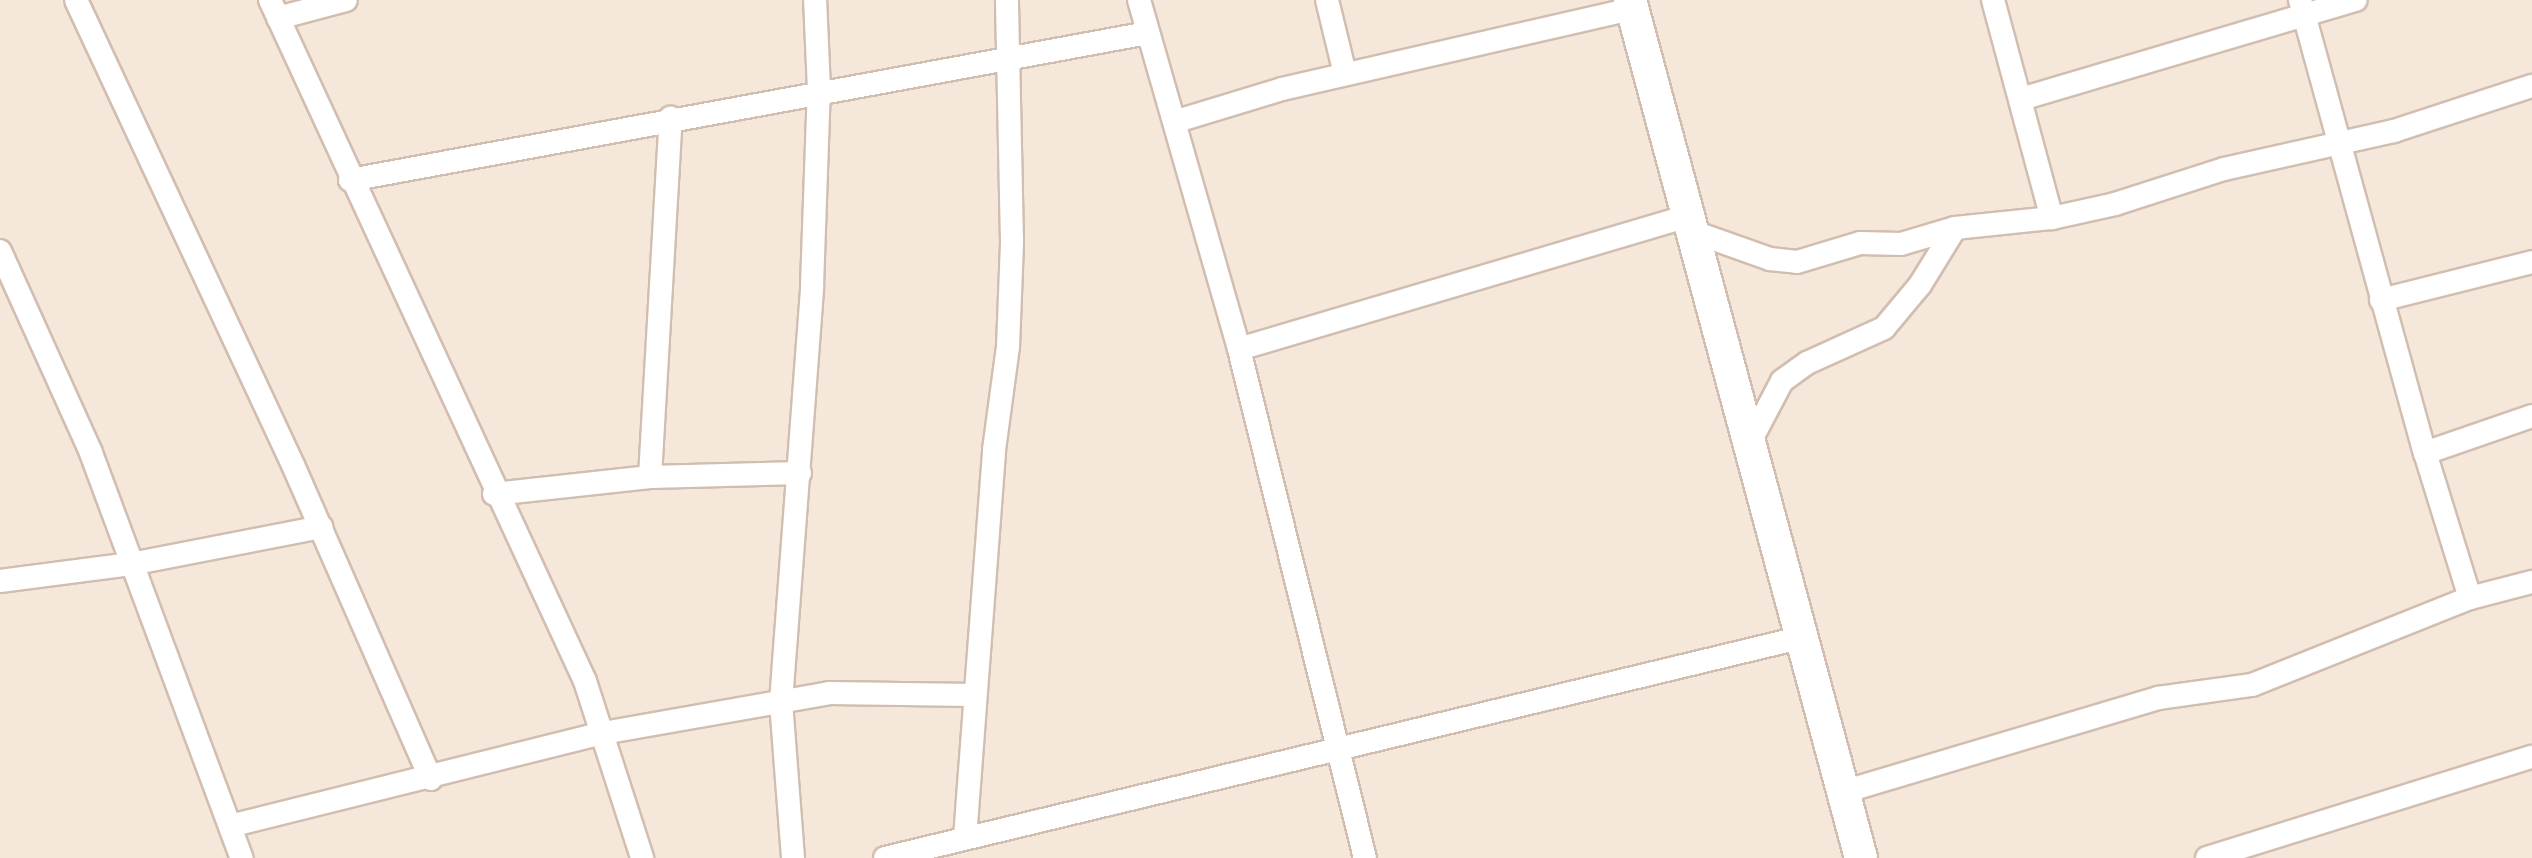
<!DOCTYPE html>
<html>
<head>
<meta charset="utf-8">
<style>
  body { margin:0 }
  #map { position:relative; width:2532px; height:858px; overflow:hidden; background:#fdf6ec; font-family:"Noto Sans",sans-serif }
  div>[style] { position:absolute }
  .residential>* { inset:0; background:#f5e8da; transform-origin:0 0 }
  .roads { filter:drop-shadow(2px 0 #d1beb0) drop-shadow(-2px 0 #d1beb0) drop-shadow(0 2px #d1beb0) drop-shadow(0 -2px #d1beb0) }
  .street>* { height:22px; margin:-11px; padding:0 11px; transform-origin:11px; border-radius:11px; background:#fff }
  .secondary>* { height:32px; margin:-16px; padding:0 16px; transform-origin:16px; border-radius:16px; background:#fff }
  span { translate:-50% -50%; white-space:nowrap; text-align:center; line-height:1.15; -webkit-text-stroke:4.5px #fffaf3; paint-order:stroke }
</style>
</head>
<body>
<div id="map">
  <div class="residential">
    <div style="left:0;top:0;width:2532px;height:858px"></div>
  </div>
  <div class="roads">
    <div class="street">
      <div style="left:76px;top:0;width:513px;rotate:64.98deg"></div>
      <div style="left:293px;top:465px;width:343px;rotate:66.3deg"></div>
      <div style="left:270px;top:0;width:750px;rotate:65.18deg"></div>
      <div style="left:585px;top:681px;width:186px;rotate:72.1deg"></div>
      <div style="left:1139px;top:0;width:363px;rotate:74deg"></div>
      <div style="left:1239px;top:349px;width:524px;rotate:76.1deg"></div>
      <div style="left:1327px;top:0;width:76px;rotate:76.3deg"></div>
      <div style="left:1993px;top:0;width:226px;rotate:74.9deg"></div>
      <div style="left:2300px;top:0;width:470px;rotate:74.6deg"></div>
      <div style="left:278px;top:18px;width:70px;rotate:-14.8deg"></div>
      <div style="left:2021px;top:99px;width:349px;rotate:-16.5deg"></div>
      <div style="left:1177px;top:121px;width:110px;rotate:-16.9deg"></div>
      <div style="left:1282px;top:89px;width:359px;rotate:-12.9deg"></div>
      <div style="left:350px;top:180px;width:811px;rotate:-10.44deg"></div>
      <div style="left:1694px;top:232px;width:81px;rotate:19.6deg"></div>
      <div style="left:1770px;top:259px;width:27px;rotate:6deg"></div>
      <div style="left:1797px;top:262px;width:66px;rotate:-16.8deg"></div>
      <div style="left:1860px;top:243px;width:41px;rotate:1.4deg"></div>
      <div style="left:1901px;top:244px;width:56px;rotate:-16.5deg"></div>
      <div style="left:0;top:251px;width:222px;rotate:65.7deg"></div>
      <div style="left:91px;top:453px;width:432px;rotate:69.6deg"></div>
      <div style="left:2381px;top:300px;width:156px;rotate:-14.1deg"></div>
      <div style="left:1239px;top:349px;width:469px;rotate:-16.5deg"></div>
      <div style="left:1750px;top:442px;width:69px;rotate:-62.3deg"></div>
      <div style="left:1782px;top:381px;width:31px;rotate:-36deg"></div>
      <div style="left:1807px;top:363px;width:85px;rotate:-24.4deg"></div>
      <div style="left:1884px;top:328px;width:56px;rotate:-50.1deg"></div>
      <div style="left:1920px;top:285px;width:67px;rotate:-58.4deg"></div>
      <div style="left:1955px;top:228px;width:98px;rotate:-5.9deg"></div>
      <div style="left:2052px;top:218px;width:65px;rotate:-12.5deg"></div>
      <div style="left:2115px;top:204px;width:114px;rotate:-17.8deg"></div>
      <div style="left:2224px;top:169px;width:174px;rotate:-12.6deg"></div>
      <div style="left:2394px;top:131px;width:145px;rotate:-18.1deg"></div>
      <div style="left:650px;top:477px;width:150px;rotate:-1.5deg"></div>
      <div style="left:494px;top:494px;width:157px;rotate:-6.2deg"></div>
      <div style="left:650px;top:477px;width:360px;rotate:-86.7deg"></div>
      <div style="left:0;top:581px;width:132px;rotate:-7.4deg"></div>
      <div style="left:131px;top:564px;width:194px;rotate:-11deg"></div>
      <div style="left:2470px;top:598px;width:64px;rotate:-14.5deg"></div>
      <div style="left:1843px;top:792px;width:329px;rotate:-16.6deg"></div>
      <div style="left:2158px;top:698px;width:95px;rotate:-7.9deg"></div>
      <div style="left:2252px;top:685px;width:235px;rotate:-21.8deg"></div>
      <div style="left:2470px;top:598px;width:152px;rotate:-107.2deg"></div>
      <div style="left:2425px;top:453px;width:113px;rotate:-19.1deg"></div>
      <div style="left:230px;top:826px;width:384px;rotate:-14deg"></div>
      <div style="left:603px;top:733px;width:230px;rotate:-10deg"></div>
      <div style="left:829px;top:693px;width:146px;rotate:0.8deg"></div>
      <div style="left:965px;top:838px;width:389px;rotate:-85.7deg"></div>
      <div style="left:994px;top:450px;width:104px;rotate:-82.3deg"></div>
      <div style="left:1008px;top:347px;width:105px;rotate:-87.8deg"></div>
      <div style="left:1012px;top:242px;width:242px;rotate:-91.2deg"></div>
      <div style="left:793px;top:858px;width:156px;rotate:-94.4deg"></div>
      <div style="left:781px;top:702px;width:417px;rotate:-85.7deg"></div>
      <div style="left:812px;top:286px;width:196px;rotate:-88deg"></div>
      <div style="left:819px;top:90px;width:90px;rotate:-92.5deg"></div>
      <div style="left:885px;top:858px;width:940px;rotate:-13.53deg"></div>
      <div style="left:2207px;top:858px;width:340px;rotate:-17.3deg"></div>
    </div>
    <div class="secondary">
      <div style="left:1630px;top:0;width:889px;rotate:74.93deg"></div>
    </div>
  </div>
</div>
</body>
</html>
